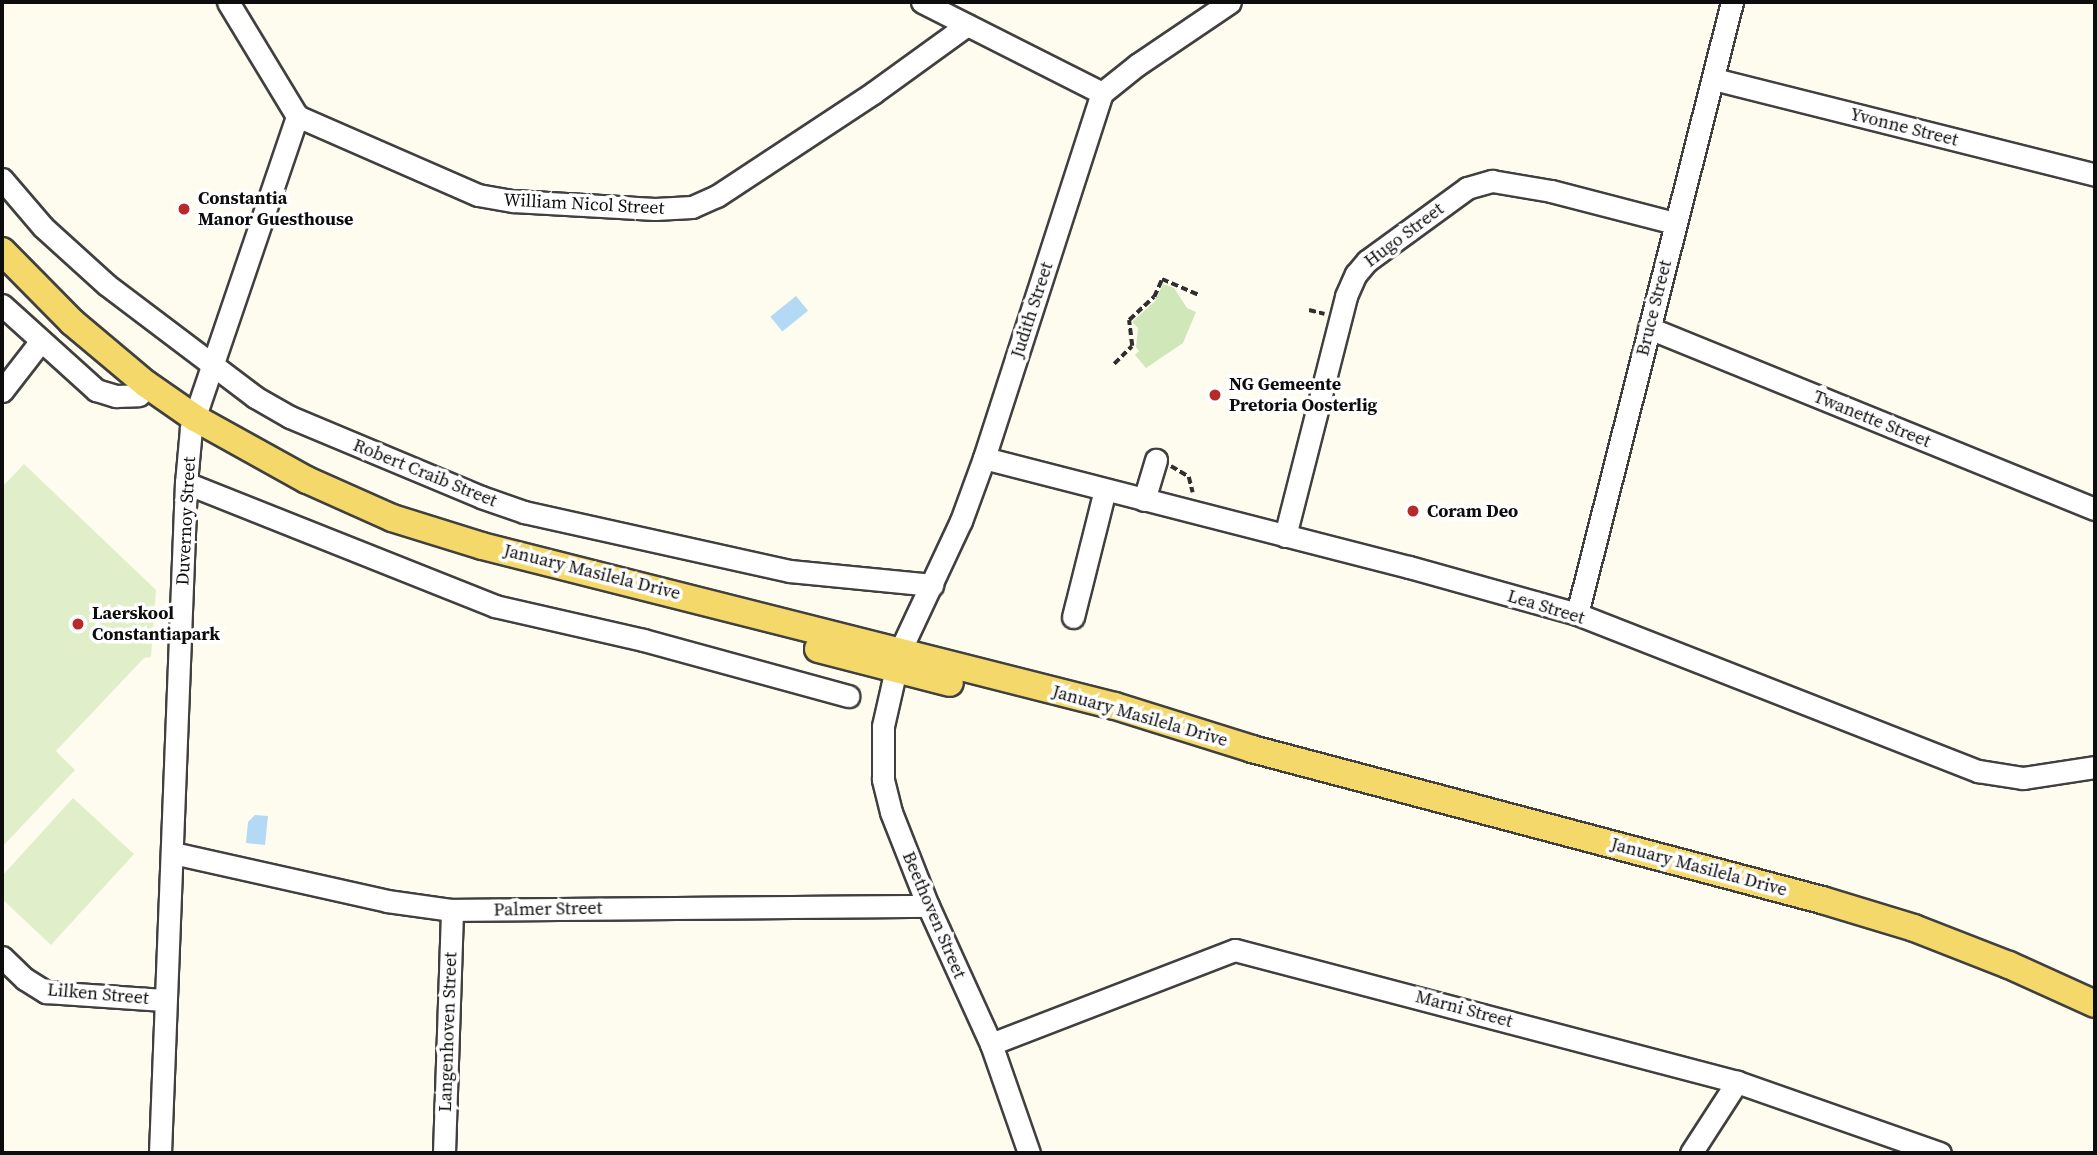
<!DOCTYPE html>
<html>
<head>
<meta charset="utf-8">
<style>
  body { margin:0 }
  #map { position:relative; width:2097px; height:1155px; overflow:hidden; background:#fefcee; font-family:"Source Serif 4",serif }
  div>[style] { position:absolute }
  .green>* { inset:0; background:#cfe7b9 }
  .pitch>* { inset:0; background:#e0efca }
  .water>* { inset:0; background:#b4d9f4; transform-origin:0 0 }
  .path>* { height:3.5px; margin-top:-1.75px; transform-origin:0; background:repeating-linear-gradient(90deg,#2f2f2f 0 7px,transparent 0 10.5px) }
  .roads { filter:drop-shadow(2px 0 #404040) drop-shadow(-2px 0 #404040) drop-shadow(0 2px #404040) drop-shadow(0 -2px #404040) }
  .minor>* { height:21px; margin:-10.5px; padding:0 10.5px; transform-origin:10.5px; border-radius:10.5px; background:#fff }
  .major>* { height:26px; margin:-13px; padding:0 13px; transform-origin:13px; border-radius:13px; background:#f4d869 }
  .dots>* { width:19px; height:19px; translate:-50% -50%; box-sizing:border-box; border:4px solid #fff; border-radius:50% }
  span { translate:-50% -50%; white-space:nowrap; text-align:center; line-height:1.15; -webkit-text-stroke:7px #fff; paint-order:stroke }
  .street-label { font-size:18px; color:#0d0d0d }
  .poi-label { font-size:18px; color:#0d0d0d; font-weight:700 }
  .left { translate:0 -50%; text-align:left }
  .frame { position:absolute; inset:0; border:4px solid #0d0d0d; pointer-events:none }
</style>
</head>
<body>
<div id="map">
  <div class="green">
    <div style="clip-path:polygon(1163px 284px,1174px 288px,1187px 308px,1196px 312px,1183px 343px,1146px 368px,1135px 355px,1139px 351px,1136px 347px,1138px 328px,1132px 322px,1155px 301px)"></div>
  </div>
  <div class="pitch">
    <div style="clip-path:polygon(24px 464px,156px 590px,151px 657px,144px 658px,56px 751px,75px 770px,2px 847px,2px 487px)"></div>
    <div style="clip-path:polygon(73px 798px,134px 854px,51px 945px,2px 899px,2px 876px)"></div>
  </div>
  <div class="water">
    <div style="left:796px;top:296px;width:19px;height:33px;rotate:51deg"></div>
    <div style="clip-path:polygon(255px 815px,268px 816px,265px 845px,246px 843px,248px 822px)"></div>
  </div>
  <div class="path">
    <div style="left:1309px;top:310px;width:16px;rotate:14deg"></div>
    <div style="left:1114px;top:364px;width:25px;rotate:-45deg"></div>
    <div style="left:1132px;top:346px;width:26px;rotate:-97deg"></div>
    <div style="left:1129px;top:320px;width:34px;rotate:-43deg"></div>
    <div style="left:1154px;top:297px;width:20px;rotate:-66deg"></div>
    <div style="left:1162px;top:279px;width:40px;rotate:23.4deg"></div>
    <div style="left:1171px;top:466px;width:21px;rotate:31deg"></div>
    <div style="left:1189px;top:477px;width:16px;rotate:76deg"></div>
  </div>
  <div class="roads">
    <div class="minor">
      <div style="left:228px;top:2px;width:133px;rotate:58.8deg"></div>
      <div style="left:297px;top:116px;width:197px;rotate:23.6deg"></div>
      <div style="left:478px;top:195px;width:36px;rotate:10deg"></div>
      <div style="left:513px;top:201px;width:142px;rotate:3.2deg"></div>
      <div style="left:655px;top:209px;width:37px;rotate:-3deg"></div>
      <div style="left:692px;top:207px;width:27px;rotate:-24deg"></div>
      <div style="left:717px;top:196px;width:187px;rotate:-33.4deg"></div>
      <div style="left:873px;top:93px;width:116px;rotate:-35.9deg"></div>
      <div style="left:922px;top:2px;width:202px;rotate:26.8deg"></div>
      <div style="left:1714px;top:79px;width:393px;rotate:14.1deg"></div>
      <div style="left:2px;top:179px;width:63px;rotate:49.5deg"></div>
      <div style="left:43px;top:227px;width:86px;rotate:42.2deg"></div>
      <div style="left:107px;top:285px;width:186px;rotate:37.1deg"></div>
      <div style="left:255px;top:397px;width:40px;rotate:29.7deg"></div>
      <div style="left:290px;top:417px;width:207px;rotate:22.7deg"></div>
      <div style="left:481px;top:497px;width:46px;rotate:19.2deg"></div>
      <div style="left:524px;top:512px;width:272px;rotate:12.5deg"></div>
      <div style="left:790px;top:571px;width:143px;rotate:5.6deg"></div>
      <div style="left:2px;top:305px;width:127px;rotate:42.1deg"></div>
      <div style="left:96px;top:390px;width:21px;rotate:17deg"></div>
      <div style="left:116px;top:396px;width:23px;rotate:-2deg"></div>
      <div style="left:1649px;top:328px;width:481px;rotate:22.1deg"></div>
      <div style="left:2px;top:391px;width:62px;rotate:-52.2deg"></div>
      <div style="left:984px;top:458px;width:439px;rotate:14.4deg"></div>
      <div style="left:1409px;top:567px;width:174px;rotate:15.6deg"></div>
      <div style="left:1577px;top:614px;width:431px;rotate:21.4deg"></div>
      <div style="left:1978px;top:771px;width:46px;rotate:8.8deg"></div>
      <div style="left:2023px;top:778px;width:73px;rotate:-8.7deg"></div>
      <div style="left:186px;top:483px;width:333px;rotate:21.7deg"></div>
      <div style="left:495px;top:606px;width:152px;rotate:12.9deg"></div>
      <div style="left:643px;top:640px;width:213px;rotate:15.3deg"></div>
      <div style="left:1144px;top:500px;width:42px;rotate:-73.3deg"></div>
      <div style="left:1285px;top:536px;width:248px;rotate:-75.7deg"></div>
      <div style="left:1346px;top:296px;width:24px;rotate:-66deg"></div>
      <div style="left:1356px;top:274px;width:17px;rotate:-50deg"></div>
      <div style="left:1367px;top:261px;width:124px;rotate:-36.1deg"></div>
      <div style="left:1467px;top:188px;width:26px;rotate:-16deg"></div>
      <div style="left:1492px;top:181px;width:60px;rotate:9.6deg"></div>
      <div style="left:1551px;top:191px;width:128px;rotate:14.5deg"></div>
      <div style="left:1577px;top:614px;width:631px;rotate:-75.79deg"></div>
      <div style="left:1073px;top:617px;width:131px;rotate:-75.9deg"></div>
      <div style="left:173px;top:853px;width:219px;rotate:12.6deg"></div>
      <div style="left:387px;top:901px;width:66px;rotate:7.9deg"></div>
      <div style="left:452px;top:910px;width:476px;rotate:-0.5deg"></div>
      <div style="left:2px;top:957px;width:32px;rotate:44deg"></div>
      <div style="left:25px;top:979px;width:25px;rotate:32deg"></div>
      <div style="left:46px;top:992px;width:118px;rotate:3.9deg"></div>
      <div style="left:991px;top:1044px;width:261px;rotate:-21.1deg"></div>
      <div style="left:1235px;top:950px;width:519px;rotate:14.73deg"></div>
      <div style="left:1737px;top:1082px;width:215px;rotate:19.3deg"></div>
      <div style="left:160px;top:1153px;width:671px;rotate:-87.78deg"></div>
      <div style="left:186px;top:483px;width:55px;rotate:-84.8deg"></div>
      <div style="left:191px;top:428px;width:330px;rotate:-71.2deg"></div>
      <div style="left:444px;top:1153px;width:243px;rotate:-88.1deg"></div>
      <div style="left:1029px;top:1153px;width:115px;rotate:-109.2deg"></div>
      <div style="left:991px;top:1044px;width:152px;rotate:-114.5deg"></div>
      <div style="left:928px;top:906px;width:101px;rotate:-111.5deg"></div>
      <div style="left:891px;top:812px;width:34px;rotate:-104deg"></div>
      <div style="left:883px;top:779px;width:53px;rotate:-90deg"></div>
      <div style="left:883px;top:726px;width:77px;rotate:-77.2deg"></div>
      <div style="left:900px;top:651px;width:144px;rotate:-64.9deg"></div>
      <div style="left:961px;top:521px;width:67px;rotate:-69.9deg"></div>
      <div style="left:984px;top:458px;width:384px;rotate:-72.1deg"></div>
      <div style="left:1102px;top:93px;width:45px;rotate:-38.7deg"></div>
      <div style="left:1137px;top:65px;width:112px;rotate:-34.1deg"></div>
      <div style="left:1691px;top:1153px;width:85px;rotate:-57.1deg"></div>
    </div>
    <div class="major">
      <div style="left:2px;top:251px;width:100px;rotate:45.4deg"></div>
      <div style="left:72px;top:322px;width:97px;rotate:40deg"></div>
      <div style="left:146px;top:384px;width:60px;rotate:34.8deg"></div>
      <div style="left:195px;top:418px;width:128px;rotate:29deg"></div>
      <div style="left:307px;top:480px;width:93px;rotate:24.1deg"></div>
      <div style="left:392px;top:518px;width:94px;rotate:17.3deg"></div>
      <div style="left:482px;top:546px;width:653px;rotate:14.19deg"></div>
      <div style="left:1115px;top:706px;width:144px;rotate:17.4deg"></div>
      <div style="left:1252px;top:749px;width:590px;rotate:14.84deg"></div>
      <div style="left:1822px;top:900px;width:96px;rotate:16.9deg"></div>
      <div style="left:1914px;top:928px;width:102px;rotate:21.3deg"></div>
      <div style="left:2009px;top:965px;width:94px;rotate:24.4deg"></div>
      <div style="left:818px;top:649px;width:136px;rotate:14.4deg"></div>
    </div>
  </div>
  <div class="dots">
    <div style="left:184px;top:209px;background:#b82a2a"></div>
    <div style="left:1215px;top:395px;background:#b82a2a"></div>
    <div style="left:1413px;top:511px;background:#b82a2a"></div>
    <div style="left:78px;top:624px;background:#b82a2a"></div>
  </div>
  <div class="street-label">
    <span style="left:1904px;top:127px;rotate:14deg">Yvonne Street</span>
    <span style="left:584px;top:204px;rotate:3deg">William Nicol Street</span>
    <span style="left:1404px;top:235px;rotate:-37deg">Hugo Street</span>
    <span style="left:1654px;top:308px;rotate:-76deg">Bruce Street</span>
    <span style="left:1032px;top:310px;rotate:-72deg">Judith Street</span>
    <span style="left:1872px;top:419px;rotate:22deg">Twanette Street</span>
    <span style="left:425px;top:473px;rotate:22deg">Robert Craib Street</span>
    <span style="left:186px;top:521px;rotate:-87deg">Duvernoy Street</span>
    <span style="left:592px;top:572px;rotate:14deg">January Masilela Drive</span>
    <span style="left:1546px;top:607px;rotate:17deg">Lea Street</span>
    <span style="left:1140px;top:716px;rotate:16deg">January Masilela Drive</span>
    <span style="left:1699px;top:867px;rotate:15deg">January Masilela Drive</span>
    <span style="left:548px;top:909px;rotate:-1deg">Palmer Street</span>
    <span style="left:934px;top:915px;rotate:67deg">Beethoven Street</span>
    <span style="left:98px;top:994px;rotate:5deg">Lilken Street</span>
    <span style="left:1464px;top:1009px;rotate:15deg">Marni Street</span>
    <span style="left:448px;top:1032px;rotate:-88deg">Langenhoven Street</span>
  </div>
  <div class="poi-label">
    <span class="left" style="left:198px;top:209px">Constantia<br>Manor Guesthouse</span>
    <span class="left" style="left:1229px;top:395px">NG Gemeente<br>Pretoria Oosterlig</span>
    <span class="left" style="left:1427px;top:511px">Coram Deo</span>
    <span class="left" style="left:92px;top:624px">Laerskool<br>Constantiapark</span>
  </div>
  <div class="frame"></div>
</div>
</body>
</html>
